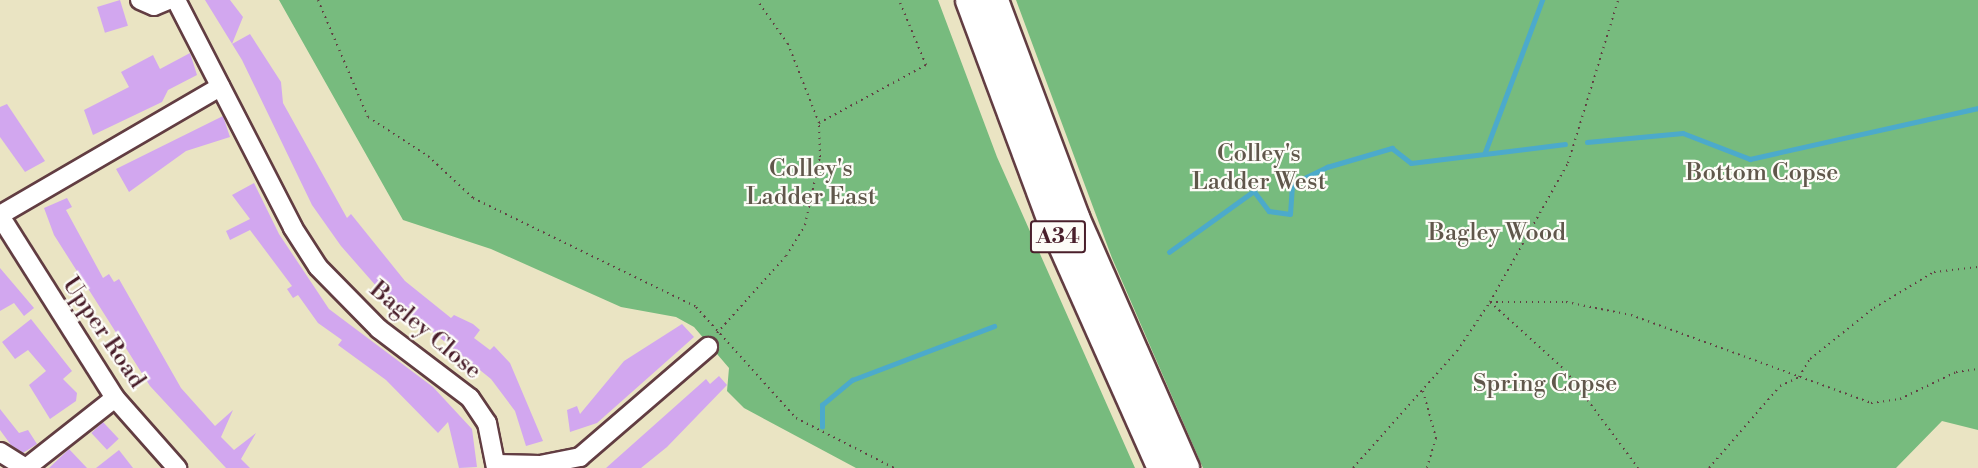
<!DOCTYPE html>
<html>
<head>
<meta charset="utf-8">
<style>
  body { margin:0 }
  #map { position:relative; width:1978px; height:468px; overflow:hidden; background:#eae4c3; font-family:"Libre Bodoni",serif }
  div>[style] { position:absolute }
  .forest>* { inset:0; background:#77bb7e }
  .stream>* { height:4.5px; margin:-2.25px; padding:0 2.25px; transform-origin:2.25px; border-radius:2.25px; background:#4caacb }
  .building>* { inset:0; background:#d2a7ef; transform-origin:0 0 }
  .path>* { height:2px; margin-top:-1px; transform-origin:0; background:repeating-linear-gradient(90deg,#623d42 0 1.5px,transparent 0 6px) }
  .roads { filter:drop-shadow(2px 0 #623d42) drop-shadow(-2px 0 #623d42) drop-shadow(0 2px #623d42) drop-shadow(0 -2px #623d42) }
  .minor>* { height:18px; margin:-9px; padding:0 9px; transform-origin:9px; border-radius:9px; background:#fff }
  .highway>* { height:27px; margin:-13.5px; padding:0 13.5px; transform-origin:13.5px; border-radius:13.5px; background:#fff }
  span { translate:-50% -50%; white-space:nowrap; text-align:center; line-height:1.15; -webkit-text-stroke:4.5px #fdfcf7; paint-order:stroke }
  .shield-label span { padding:2px 4px; background:#fdfcf7; border:2px solid; border-radius:4px; -webkit-text-stroke-width:0 }
  .shield-label { font-size:22px; color:#4a1f2b; font-weight:700 }
  .park-label { font-size:24px; color:#60574b }
  .street-label { font-size:24px; color:#4a1f2b }
</style>
</head>
<body>
<div id="map">
  <div class="forest">
    <div style="clip-path:polygon(279px 0,938px 0,997px 157px,1135px 468px,856px 468px,744px 408px,727px 391px,729px 368px,694px 327px,676px 317px,621px 307px,491px 249px,403px 220px)"></div>
    <div style="clip-path:polygon(1016px 0,1978px 0,1978px 430px,1942px 421px,1896px 468px,1203px 468px,1112px 258px)"></div>
  </div>
  <div class="stream">
    <div style="left:1587px;top:142px;width:96px;rotate:-5.4deg"></div>
    <div style="left:1683px;top:133px;width:72px;rotate:21.2deg"></div>
    <div style="left:1750px;top:159px;width:234px;rotate:-12.6deg"></div>
    <div style="left:1485px;top:152px;width:162px;rotate:-69.4deg"></div>
    <div style="left:1169px;top:252px;width:105px;rotate:-35.7deg"></div>
    <div style="left:1254px;top:191px;width:25px;rotate:53deg"></div>
    <div style="left:1269px;top:211px;width:21px;rotate:8deg"></div>
    <div style="left:1290px;top:214px;width:30px;rotate:-86deg"></div>
    <div style="left:1292px;top:184px;width:39px;rotate:-26deg"></div>
    <div style="left:1327px;top:167px;width:68px;rotate:-16.3deg"></div>
    <div style="left:1392px;top:148px;width:24px;rotate:38deg"></div>
    <div style="left:1411px;top:163px;width:155px;rotate:-7deg"></div>
    <div style="left:822px;top:427px;width:22px;rotate:-90deg"></div>
    <div style="left:822px;top:405px;width:39px;rotate:-40deg"></div>
    <div style="left:852px;top:380px;width:152px;rotate:-20.8deg"></div>
  </div>
  <div class="building">
    <div style="left:120px;top:0;width:27px;height:24px;rotate:73deg"></div>
    <div style="clip-path:polygon(205px 0,230px 0,243px 17px,232px 44px,250px 34px,281px 82px,283px 103px,347px 218px,351px 214px,405px 281px,451px 318px,454px 315px,473px 324px,480px 330px,474px 338px,490px 350px,494px 346px,510px 363px,543px 441px,526px 446px,515px 411px,491px 379px,377px 287px,341px 246px,312px 205px,242px 60px)"></div>
    <div style="clip-path:polygon(190px 53px,197px 75px,168px 90px,162px 102px,93px 135px,84px 110px,129px 87px,121px 72px,153px 55px,160px 69px)"></div>
    <div style="clip-path:polygon(7px 104px,45px 161px,25px 172px,0 137px,0 107px)"></div>
    <div style="clip-path:polygon(223px 116px,230px 137px,186px 151px,129px 192px,116px 169px)"></div>
    <div style="clip-path:polygon(254px 183px,279px 234px,329px 309px,433px 387px,472px 429px,477px 467px,459px 468px,448px 422px,438px 433px,386px 380px,338px 345px,342px 340px,318px 323px,298px 295px,293px 298px,287px 289px,292px 286px,250px 230px,230px 240px,226px 231px,250px 219px,232px 195px)"></div>
    <div style="clip-path:polygon(67px 198px,72px 207px,66px 210px,103px 278px,109px 274px,114px 282px,119px 279px,181px 388px,215px 426px,233px 410px,221px 437px,234px 450px,256px 433px,241px 459px,250px 468px,226px 468px,150px 386px,54px 235px,44px 208px)"></div>
    <div style="clip-path:polygon(0 268px,34px 308px,24px 316px,14px 303px,0 311px)"></div>
    <div style="clip-path:polygon(31px 319px,72px 371px,63px 379px,77px 393px,76px 401px,50px 419px,29px 385px,46px 371px,28px 350px,15px 359px,2px 342px)"></div>
    <div style="clip-path:polygon(682px 324px,694px 337px,597px 423px,570px 432px,567px 410px,577px 406px,580px 414px,624px 361px)"></div>
    <div style="clip-path:polygon(719px 376px,727px 385px,667px 447px,641px 468px,606px 468px,706px 379px,710px 384px)"></div>
    <div style="clip-path:polygon(0 409px,19px 433px,28px 430px,37px 444px,23px 453px,11px 445px,0 430px)"></div>
    <div style="left:103px;top:422px;width:23px;height:16px;rotate:47deg"></div>
    <div style="clip-path:polygon(69px 449px,87px 468px,49px 468px)"></div>
    <div style="clip-path:polygon(119px 450px,133px 468px,96px 468px)"></div>
  </div>
  <div class="path">
    <div style="left:318px;top:0;width:127px;rotate:66.9deg"></div>
    <div style="left:368px;top:117px;width:72px;rotate:33deg"></div>
    <div style="left:428px;top:156px;width:62px;rotate:43deg"></div>
    <div style="left:473px;top:198px;width:248px;rotate:26deg"></div>
    <div style="left:696px;top:307px;width:149px;rotate:48deg"></div>
    <div style="left:796px;top:418px;width:110px;rotate:27deg"></div>
    <div style="left:819px;top:123px;width:122px;rotate:-28.5deg"></div>
    <div style="left:926px;top:65px;width:70px;rotate:-112.6deg"></div>
    <div style="left:1490px;top:302px;width:76px"></div>
    <div style="left:1566px;top:302px;width:66px;rotate:11.3deg"></div>
    <div style="left:1631px;top:315px;width:256px;rotate:20.1deg"></div>
    <div style="left:1871px;top:403px;width:29px;rotate:-8deg"></div>
    <div style="left:1900px;top:399px;width:62px;rotate:-25.7deg"></div>
    <div style="left:1956px;top:372px;width:22px;rotate:-8deg"></div>
    <div style="left:1490px;top:302px;width:103px;rotate:42.2deg"></div>
    <div style="left:1566px;top:371px;width:121px;rotate:53.4deg"></div>
    <div style="left:717px;top:333px;width:103px;rotate:-48.1deg"></div>
    <div style="left:786px;top:256px;width:36px;rotate:-58deg"></div>
    <div style="left:805px;top:225px;width:70px;rotate:-77.6deg"></div>
    <div style="left:820px;top:157px;width:34px;rotate:-92deg"></div>
    <div style="left:819px;top:123px;width:85px;rotate:-111.4deg"></div>
    <div style="left:788px;top:44px;width:54px;rotate:-125.2deg"></div>
    <div style="left:1423px;top:391px;width:49px;rotate:74.5deg"></div>
    <div style="left:1436px;top:438px;width:31px;rotate:107deg"></div>
    <div style="left:1353px;top:468px;width:157px;rotate:-48.4deg"></div>
    <div style="left:1457px;top:351px;width:59px;rotate:-56deg"></div>
    <div style="left:1490px;top:302px;width:159px;rotate:-60.7deg"></div>
    <div style="left:1568px;top:163px;width:170px;rotate:-72.9deg"></div>
    <div style="left:1709px;top:468px;width:108px;rotate:-49.1deg"></div>
    <div style="left:1780px;top:386px;width:21px;rotate:-25deg"></div>
    <div style="left:1799px;top:377px;width:21px;rotate:-59deg"></div>
    <div style="left:1810px;top:359px;width:82px;rotate:-38.6deg"></div>
    <div style="left:1874px;top:308px;width:70px;rotate:-31deg"></div>
    <div style="left:1934px;top:272px;width:44px;rotate:-6.5deg"></div>
  </div>
  <div class="roads">
    <div class="minor">
      <div style="left:140px;top:0;width:15px;rotate:23deg"></div>
      <div style="left:154px;top:6px;width:15px;rotate:-23deg"></div>
      <div style="left:176px;top:0;width:256px;rotate:62.8deg"></div>
      <div style="left:293px;top:228px;width:46px;rotate:57.3deg"></div>
      <div style="left:318px;top:267px;width:87px;rotate:45.5deg"></div>
      <div style="left:379px;top:329px;width:114px;rotate:37.2deg"></div>
      <div style="left:470px;top:398px;width:30px;rotate:56deg"></div>
      <div style="left:487px;top:423px;width:46px;rotate:78.7deg"></div>
      <div style="left:0;top:215px;width:255px;rotate:-30.2deg"></div>
      <div style="left:0;top:216px;width:215px;rotate:57.7deg"></div>
      <div style="left:115px;top:398px;width:94px;rotate:48.5deg"></div>
      <div style="left:0;top:452px;width:31px;rotate:32deg"></div>
      <div style="left:497px;top:464px;width:43px;rotate:1.3deg"></div>
      <div style="left:540px;top:465px;width:41px;rotate:-11.3deg"></div>
      <div style="left:580px;top:457px;width:169px;rotate:-40.7deg"></div>
      <div style="left:26px;top:468px;width:113px;rotate:-38.2deg"></div>
    </div>
    <div class="highway">
      <div style="left:969px;top:0;width:238px;rotate:69.6deg"></div>
      <div style="left:1052px;top:223px;width:268px;rotate:66deg"></div>
      <div style="left:994px;top:0;width:232px;rotate:69.5deg"></div>
      <div style="left:1075px;top:217px;width:274px;rotate:66.3deg"></div>
    </div>
  </div>
  <div class="shield-label">
    <span style="left:1058px;top:237px">A34</span>
  </div>
  <div class="park-label">
    <span style="left:1259px;top:169px">Colley's<br>Ladder West</span>
    <span style="left:811px;top:184px">Colley's<br>Ladder East</span>
    <span style="left:1762px;top:174px">Bottom Copse</span>
    <span style="left:1497px;top:234px">Bagley Wood</span>
    <span style="left:1545px;top:385px">Spring Copse</span>
  </div>
  <div class="street-label">
    <span style="left:425px;top:331px;rotate:40deg">Bagley Close</span>
    <span style="left:103px;top:333px;rotate:56deg">Upper Road</span>
  </div>
</div>
</body>
</html>
